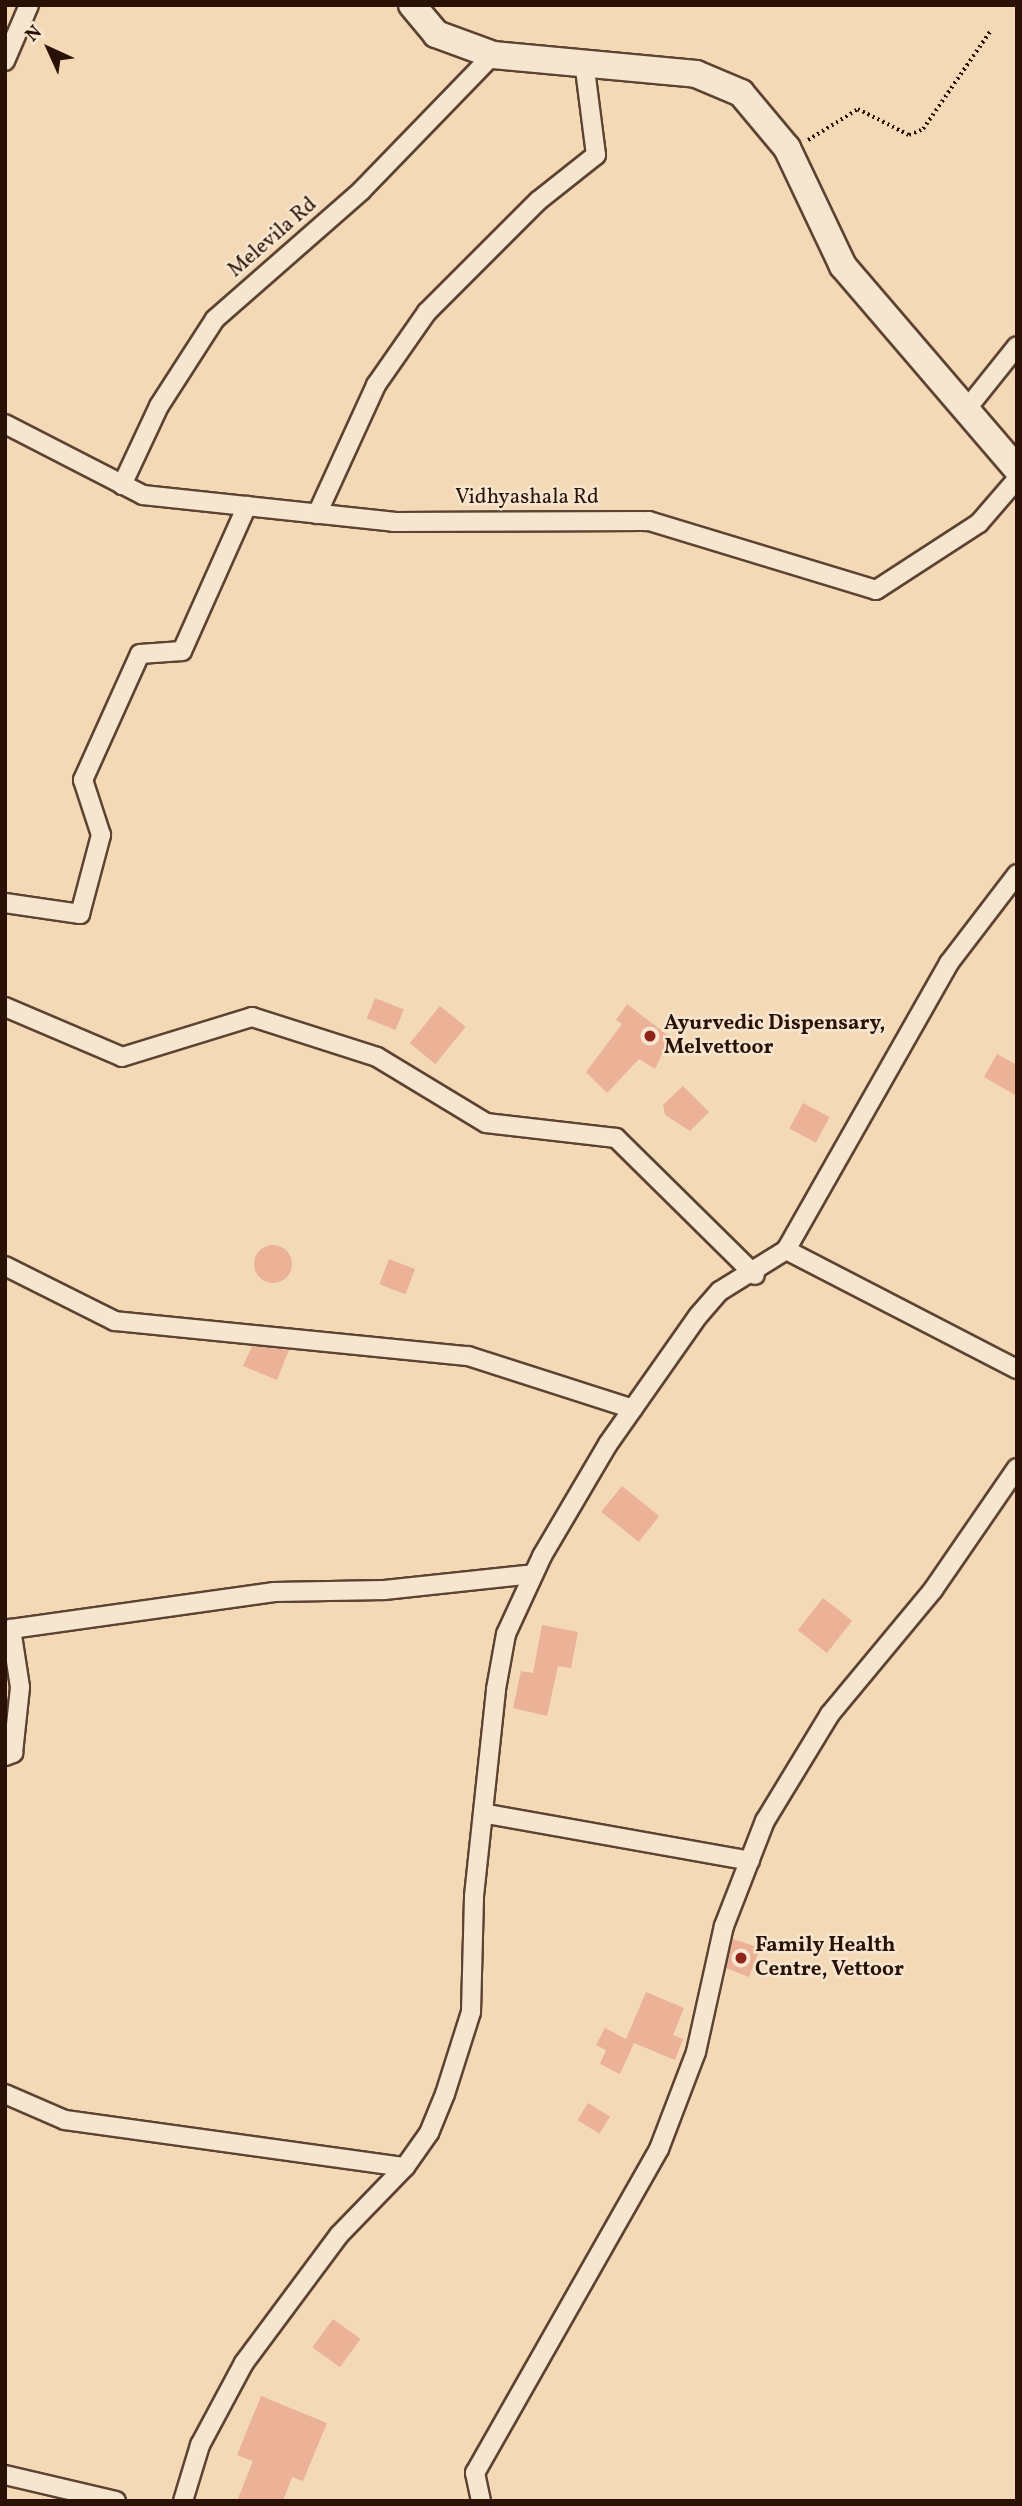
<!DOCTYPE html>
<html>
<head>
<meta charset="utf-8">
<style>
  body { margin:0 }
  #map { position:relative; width:1022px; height:2506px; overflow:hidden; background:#f3d9b5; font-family:Vollkorn,serif }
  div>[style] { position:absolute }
  .building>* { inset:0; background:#ecb298; transform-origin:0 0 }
  .round { border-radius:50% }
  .path>* { height:3.5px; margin-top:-1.75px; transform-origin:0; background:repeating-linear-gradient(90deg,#2a1106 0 2px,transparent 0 5.5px) }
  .roads { filter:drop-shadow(2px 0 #5c4332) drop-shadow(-2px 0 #5c4332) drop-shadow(0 2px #5c4332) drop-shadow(0 -2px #5c4332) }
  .street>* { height:18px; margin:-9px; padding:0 9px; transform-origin:9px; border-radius:9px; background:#f7e6cf }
  .secondary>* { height:26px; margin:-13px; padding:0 13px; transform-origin:13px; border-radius:13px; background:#f7e6cf }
  .dots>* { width:19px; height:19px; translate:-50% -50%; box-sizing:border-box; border:4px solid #f7e6cf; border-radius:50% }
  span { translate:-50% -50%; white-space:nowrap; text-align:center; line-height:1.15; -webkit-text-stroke:5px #f7e6cf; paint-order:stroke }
  .street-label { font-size:21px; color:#2a1106 }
  .poi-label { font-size:21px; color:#2a1106; font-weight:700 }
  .left { translate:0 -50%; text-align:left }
  .frame { position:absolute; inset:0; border:7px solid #2a1106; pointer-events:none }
  .north { position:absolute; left:14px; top:14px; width:70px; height:70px; -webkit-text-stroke:5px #f7e6cf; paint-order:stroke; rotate:315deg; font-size:19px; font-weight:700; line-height:28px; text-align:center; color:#2a1106 }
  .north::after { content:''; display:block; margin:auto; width:24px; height:32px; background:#2a1106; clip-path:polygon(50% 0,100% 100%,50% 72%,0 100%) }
</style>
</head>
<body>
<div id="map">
  <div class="building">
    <div style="left:375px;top:998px;width:31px;height:22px;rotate:22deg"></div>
    <div style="clip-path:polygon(627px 1004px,670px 1037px,655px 1069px,639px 1059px,607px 1093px,586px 1072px,622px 1024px,616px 1020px)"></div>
    <div style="left:440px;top:1006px;width:33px;height:48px;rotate:39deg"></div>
    <div style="clip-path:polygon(997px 1054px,1017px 1065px,1017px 1096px,984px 1077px)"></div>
    <div style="clip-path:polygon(683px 1086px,709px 1112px,690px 1131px,665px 1115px,663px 1105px)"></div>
    <div style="left:803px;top:1103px;width:30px;height:29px;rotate:28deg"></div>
    <div class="round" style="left:254px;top:1245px;width:38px;height:38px"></div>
    <div style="left:389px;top:1259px;width:28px;height:27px;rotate:21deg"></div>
    <div style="clip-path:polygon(252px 1346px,289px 1350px,277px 1380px,243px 1366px)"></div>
    <div style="left:622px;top:1486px;width:48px;height:33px;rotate:39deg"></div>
    <div style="left:823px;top:1598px;width:37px;height:41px;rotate:38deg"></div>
    <div style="clip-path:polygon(542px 1625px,578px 1632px,571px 1668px,558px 1666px,547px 1716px,513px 1708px,521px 1671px,533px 1673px)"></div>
    <div style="clip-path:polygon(733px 1939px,760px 1948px,749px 1977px,726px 1968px)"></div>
    <div style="clip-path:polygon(646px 1992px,684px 2008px,673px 2035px,683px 2039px,675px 2060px,634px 2043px,620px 2074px,600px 2064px,606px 2050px,596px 2045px,605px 2028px,626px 2039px)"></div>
    <div style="left:588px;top:2103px;width:26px;height:20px;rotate:32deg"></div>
    <div style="left:333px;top:2319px;width:34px;height:35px;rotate:36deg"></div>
    <div style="clip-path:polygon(261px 2396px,327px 2423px,303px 2481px,292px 2477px,283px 2501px,237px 2501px,253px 2461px,237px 2455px)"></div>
  </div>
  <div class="path">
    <div style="left:808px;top:140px;width:59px;rotate:-31.8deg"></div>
    <div style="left:858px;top:109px;width:57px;rotate:27deg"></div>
    <div style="left:909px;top:135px;width:15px;rotate:-23deg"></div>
    <div style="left:923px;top:129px;width:120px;rotate:-55.5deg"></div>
  </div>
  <div class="roads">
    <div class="street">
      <div style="left:5px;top:61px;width:61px;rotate:-66.8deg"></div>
      <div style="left:965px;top:411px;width:83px;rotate:-51.3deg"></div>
      <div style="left:5px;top:424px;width:155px;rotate:27.2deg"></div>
      <div style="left:143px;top:495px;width:252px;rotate:6.1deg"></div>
      <div style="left:394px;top:522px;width:255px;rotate:-0.2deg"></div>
      <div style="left:649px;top:521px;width:237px;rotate:16.9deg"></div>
      <div style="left:876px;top:590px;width:123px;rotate:-33deg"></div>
      <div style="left:979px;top:523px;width:58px;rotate:-49.2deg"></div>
      <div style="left:122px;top:485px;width:87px;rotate:-64.9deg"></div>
      <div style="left:159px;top:406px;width:103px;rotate:-57.2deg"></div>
      <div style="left:215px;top:319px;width:194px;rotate:-41.2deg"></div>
      <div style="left:361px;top:191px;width:190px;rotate:-45.9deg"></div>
      <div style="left:317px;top:514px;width:142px;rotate:-65.4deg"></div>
      <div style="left:376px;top:385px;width:89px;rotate:-55.1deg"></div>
      <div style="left:427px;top:312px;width:157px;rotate:-45deg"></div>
      <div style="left:538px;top:201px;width:74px;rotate:-38.4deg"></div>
      <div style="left:596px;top:155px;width:95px;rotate:-97.3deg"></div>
      <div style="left:5px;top:903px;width:76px;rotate:8.3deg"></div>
      <div style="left:80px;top:914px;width:82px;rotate:-75.1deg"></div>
      <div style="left:101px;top:835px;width:58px;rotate:-108.1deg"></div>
      <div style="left:83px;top:780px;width:138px;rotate:-65.7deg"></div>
      <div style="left:140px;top:654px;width:42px;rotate:-4.1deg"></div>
      <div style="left:182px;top:651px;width:159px;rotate:-65.9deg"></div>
      <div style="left:5px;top:1007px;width:127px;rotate:23.1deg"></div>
      <div style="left:122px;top:1057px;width:136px;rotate:-17.1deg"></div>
      <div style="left:252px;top:1017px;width:131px;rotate:17.7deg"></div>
      <div style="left:377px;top:1057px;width:127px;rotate:31.2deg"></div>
      <div style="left:486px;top:1123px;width:131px;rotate:6.6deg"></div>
      <div style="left:616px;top:1138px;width:195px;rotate:44.6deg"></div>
      <div style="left:786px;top:1250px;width:260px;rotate:27.3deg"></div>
      <div style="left:5px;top:1266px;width:123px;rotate:26.6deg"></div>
      <div style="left:115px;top:1321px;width:355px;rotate:5.7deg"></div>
      <div style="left:468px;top:1356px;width:173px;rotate:17.8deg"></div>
      <div style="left:5px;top:1756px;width:9px;rotate:-21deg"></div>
      <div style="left:13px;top:1753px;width:66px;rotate:-83.9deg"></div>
      <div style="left:20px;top:1687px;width:59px;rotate:-98.8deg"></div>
      <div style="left:11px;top:1629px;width:266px;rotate:-8deg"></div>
      <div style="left:274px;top:1592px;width:110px;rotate:-1deg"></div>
      <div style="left:384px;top:1590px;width:150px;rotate:-6.1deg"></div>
      <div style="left:487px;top:1814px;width:267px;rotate:10.1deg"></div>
      <div style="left:5px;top:2094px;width:65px;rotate:23.4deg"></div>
      <div style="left:65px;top:2120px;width:343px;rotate:7.9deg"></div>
      <div style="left:5px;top:2475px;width:114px;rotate:13.2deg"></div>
      <div style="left:183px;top:2501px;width:59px;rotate:-73.1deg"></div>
      <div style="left:200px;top:2445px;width:93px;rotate:-61.8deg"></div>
      <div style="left:244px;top:2363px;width:159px;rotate:-53.4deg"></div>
      <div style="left:339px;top:2235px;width:95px;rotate:-45.9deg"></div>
      <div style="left:405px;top:2167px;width:42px;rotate:-54.8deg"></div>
      <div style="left:429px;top:2133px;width:42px;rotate:-67.7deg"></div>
      <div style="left:445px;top:2094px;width:86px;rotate:-72.4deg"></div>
      <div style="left:471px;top:2012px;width:116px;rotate:-88.5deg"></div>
      <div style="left:474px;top:1896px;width:208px;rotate:-83.9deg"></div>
      <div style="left:496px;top:1689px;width:56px;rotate:-79.7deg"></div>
      <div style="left:506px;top:1634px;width:86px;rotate:-65.2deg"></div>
      <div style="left:542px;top:1556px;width:130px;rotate:-59.5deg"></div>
      <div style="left:608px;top:1444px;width:156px;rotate:-54.9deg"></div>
      <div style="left:698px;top:1316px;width:33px;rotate:-49deg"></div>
      <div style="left:720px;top:1291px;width:78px;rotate:-31.8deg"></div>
      <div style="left:786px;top:1250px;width:330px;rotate:-60.4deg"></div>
      <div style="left:949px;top:963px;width:112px;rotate:-52.6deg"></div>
      <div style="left:481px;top:2501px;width:29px;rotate:-102deg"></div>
      <div style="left:475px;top:2473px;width:373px;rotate:-60.4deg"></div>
      <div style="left:659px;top:2149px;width:104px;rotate:-69.1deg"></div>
      <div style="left:696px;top:2052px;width:129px;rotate:-77.5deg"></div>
      <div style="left:724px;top:1926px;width:113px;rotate:-68.7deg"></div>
      <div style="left:765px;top:1821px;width:125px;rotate:-58.7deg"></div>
      <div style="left:830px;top:1714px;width:161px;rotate:-50.3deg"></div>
      <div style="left:933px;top:1590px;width:148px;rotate:-55.5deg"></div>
    </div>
    <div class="secondary">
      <div style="left:412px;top:5px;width:38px;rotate:50deg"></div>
      <div style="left:436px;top:34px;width:61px;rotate:20.2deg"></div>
      <div style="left:493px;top:55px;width:204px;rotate:5.3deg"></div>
      <div style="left:696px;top:74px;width:49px;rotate:22.9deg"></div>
      <div style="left:741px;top:93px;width:72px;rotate:50.1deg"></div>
      <div style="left:787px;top:148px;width:131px;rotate:64.6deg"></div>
      <div style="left:843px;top:266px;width:267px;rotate:49.4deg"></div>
    </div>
  </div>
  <div class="dots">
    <div style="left:650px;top:1036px;background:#8f2418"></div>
    <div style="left:741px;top:1958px;background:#8f2418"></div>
  </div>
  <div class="street-label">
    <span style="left:273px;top:238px;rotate:-41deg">Melevila Rd</span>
    <span style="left:527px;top:498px">Vidhyashala Rd</span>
  </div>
  <div class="poi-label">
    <span class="left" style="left:664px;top:1036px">Ayurvedic Dispensary,<br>Melvettoor</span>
    <span class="left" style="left:755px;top:1958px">Family Health<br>Centre, Vettoor</span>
  </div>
  <div class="frame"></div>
  <div class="north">N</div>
</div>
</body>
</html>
